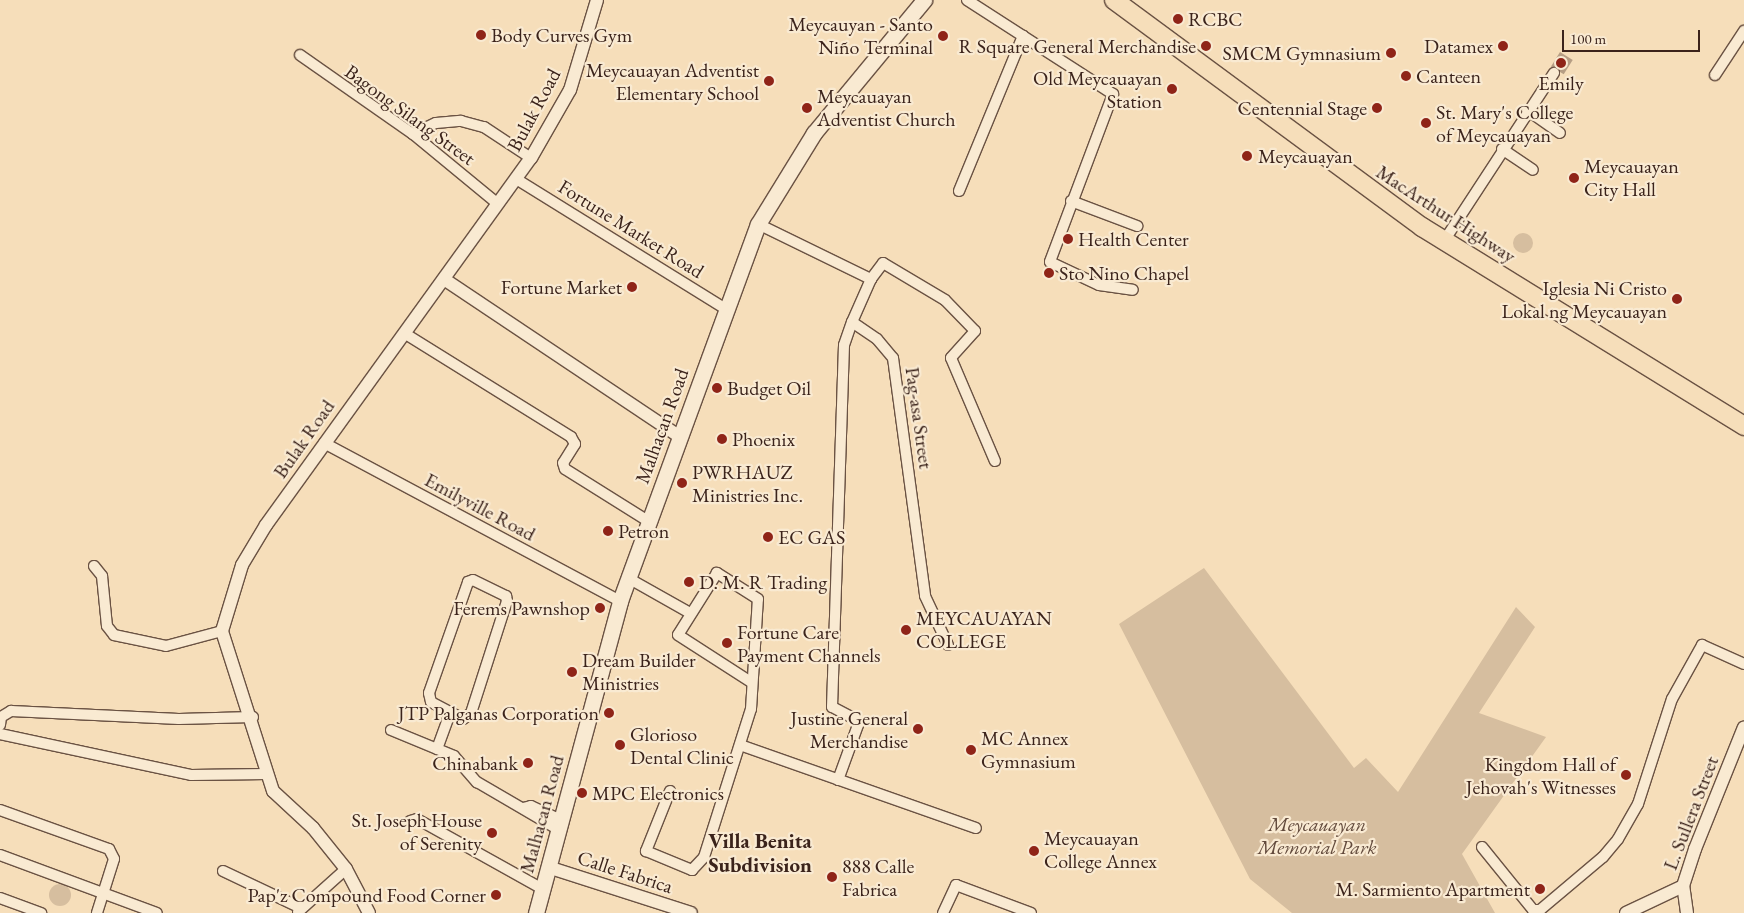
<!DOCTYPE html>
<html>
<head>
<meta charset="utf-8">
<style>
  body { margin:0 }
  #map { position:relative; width:1744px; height:913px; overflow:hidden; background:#f6deba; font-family:"EB Garamond",serif }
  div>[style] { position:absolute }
  .green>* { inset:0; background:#d6be9f }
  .round { border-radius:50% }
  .water>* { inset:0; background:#b69e84; transform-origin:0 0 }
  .roads { filter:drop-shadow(1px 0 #6a5243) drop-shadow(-1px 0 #6a5243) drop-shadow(0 1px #6a5243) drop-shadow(0 -1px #6a5243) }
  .minor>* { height:10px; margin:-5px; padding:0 5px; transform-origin:5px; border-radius:5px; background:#f9ead2 }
  .tertiary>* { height:12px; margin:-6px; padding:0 6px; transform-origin:6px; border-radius:6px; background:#f9ead2 }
  .secondary>* { height:15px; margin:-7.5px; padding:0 7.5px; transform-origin:7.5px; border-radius:7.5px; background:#f9ead2 }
  .trunk>* { height:18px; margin:-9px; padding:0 9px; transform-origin:9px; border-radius:9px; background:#f6deba }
  .dots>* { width:14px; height:14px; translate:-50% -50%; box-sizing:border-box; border:2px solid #f9ead2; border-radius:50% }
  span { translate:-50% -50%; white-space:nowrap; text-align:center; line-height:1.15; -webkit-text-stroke:4.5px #f9ead2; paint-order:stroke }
  .poi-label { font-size:20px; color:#3b231b }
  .left { translate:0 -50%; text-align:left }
  .right { translate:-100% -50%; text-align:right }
  .street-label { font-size:20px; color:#3b231b }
  .park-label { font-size:20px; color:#624a3c; font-style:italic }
  .neighbourhood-label { font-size:21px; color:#3b231b; font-weight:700 }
  .scale { position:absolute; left:1562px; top:30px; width:138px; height:22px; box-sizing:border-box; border:2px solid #3b231b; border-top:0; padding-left:6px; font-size:15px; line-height:18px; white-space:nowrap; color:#3b231b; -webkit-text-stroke:4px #f9ead2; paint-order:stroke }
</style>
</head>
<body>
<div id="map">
  <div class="green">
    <div class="round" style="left:1513px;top:233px;width:20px;height:20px"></div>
    <div style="clip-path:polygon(1204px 568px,1354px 768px,1366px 758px,1398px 792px,1516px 607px,1535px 627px,1479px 713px,1546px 737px,1462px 854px,1495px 913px,1292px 913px,1250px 879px,1119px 624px)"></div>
    <div class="round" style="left:49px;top:884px;width:22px;height:22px"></div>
  </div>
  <div class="water">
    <div style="left:1560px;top:52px;width:15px;height:17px;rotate:32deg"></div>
  </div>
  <div class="roads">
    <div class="minor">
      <div style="left:967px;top:0;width:174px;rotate:32.8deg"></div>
      <div style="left:1113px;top:94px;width:179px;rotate:110.6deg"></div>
      <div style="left:1050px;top:262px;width:54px;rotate:25.1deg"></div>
      <div style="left:1099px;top:285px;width:34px;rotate:8deg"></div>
      <div style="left:300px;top:55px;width:138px;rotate:35deg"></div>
      <div style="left:413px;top:134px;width:110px;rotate:39.5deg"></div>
      <div style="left:1715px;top:75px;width:53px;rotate:-56.6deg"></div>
      <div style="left:1527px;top:110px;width:40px;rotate:34.9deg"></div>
      <div style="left:413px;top:134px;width:25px;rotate:-26deg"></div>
      <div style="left:436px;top:123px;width:25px;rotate:-5deg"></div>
      <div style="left:461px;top:121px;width:24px;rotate:15deg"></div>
      <div style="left:484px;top:127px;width:56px;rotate:33.4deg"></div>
      <div style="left:1502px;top:149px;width:37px;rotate:34deg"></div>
      <div style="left:516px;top:179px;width:247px;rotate:31.8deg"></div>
      <div style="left:959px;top:191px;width:168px;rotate:-67.6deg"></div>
      <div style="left:1071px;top:201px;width:71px;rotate:20.7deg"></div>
      <div style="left:758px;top:224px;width:126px;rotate:26deg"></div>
      <div style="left:871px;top:279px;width:47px;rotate:113.8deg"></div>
      <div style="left:852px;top:322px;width:30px;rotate:34deg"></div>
      <div style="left:877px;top:339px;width:25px;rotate:50deg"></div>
      <div style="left:893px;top:358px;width:240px;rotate:82.3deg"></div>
      <div style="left:925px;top:596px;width:54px;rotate:64.9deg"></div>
      <div style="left:1444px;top:241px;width:201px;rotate:-56.8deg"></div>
      <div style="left:871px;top:279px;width:20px;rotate:-53deg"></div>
      <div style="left:883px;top:263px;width:72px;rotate:30.8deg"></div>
      <div style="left:945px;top:300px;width:43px;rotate:45.9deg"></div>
      <div style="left:975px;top:331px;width:36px;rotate:132deg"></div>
      <div style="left:951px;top:358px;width:112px;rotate:66.9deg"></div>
      <div style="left:404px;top:333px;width:197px;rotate:31.9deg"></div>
      <div style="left:571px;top:437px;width:8px;rotate:60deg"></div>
      <div style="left:575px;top:444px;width:22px;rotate:122deg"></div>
      <div style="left:563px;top:463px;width:6px;rotate:72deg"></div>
      <div style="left:565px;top:469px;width:98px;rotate:32.1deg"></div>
      <div style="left:324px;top:443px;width:336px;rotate:28.1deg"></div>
      <div style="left:94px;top:566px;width:13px;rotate:51deg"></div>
      <div style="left:102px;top:576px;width:50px;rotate:84.3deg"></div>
      <div style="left:107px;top:626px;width:11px;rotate:52deg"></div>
      <div style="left:114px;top:635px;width:53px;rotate:11.9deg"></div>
      <div style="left:166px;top:646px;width:58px;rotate:-15deg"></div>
      <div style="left:628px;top:578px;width:71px;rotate:29.4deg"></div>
      <div style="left:473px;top:580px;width:37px;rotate:26deg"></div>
      <div style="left:506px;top:596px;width:5px;rotate:79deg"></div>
      <div style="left:507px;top:601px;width:118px;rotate:107.8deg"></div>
      <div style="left:471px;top:713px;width:10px;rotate:143deg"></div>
      <div style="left:463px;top:719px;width:36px;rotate:-152deg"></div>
      <div style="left:431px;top:702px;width:9px;rotate:-103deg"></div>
      <div style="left:429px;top:693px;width:118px;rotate:-70.6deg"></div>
      <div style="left:468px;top:582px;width:5px;rotate:-22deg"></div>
      <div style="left:0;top:725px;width:8px;rotate:-83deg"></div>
      <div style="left:1px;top:717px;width:12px;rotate:-31deg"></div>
      <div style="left:11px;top:711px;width:168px;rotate:2.7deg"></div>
      <div style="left:179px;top:719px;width:74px;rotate:-1.5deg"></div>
      <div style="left:391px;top:730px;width:68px;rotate:22.4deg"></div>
      <div style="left:454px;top:756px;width:35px;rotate:49deg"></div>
      <div style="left:477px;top:782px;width:95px;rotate:30.3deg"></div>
      <div style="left:0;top:734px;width:195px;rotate:12.1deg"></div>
      <div style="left:191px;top:775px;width:76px;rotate:-0.8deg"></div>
      <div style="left:740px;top:745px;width:250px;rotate:19.4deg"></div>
      <div style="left:437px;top:749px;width:37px;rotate:-70deg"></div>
      <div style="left:838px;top:780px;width:59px;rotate:-70deg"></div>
      <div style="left:858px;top:725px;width:7px;rotate:-117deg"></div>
      <div style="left:855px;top:719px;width:26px;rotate:-152deg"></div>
      <div style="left:832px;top:707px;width:362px;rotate:-88.1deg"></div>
      <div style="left:844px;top:345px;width:24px;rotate:-71deg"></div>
      <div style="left:670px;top:791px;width:65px;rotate:111.8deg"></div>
      <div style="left:646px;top:851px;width:50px;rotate:22.4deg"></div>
      <div style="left:692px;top:870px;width:18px;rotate:-47deg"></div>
      <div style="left:704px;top:857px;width:155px;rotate:-72.4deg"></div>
      <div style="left:751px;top:709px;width:110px;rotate:-86.4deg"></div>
      <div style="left:758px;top:599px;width:49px;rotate:-147.6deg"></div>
      <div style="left:717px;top:573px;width:73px;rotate:122.2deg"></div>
      <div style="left:678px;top:635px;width:87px;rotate:32.8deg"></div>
      <div style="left:523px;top:808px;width:8px;rotate:-14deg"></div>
      <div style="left:531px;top:806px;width:33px;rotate:25deg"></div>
      <div style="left:0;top:810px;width:116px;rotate:19.7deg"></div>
      <div style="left:109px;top:849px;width:11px;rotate:63deg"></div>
      <div style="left:114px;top:859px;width:57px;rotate:107.5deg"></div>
      <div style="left:410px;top:821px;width:7px;rotate:-16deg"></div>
      <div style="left:417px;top:819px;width:144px;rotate:29.1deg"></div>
      <div style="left:1482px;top:847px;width:81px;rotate:51deg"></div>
      <div style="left:1533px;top:910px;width:7px"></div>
      <div style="left:1540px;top:910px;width:82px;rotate:-40.1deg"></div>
      <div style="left:1603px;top:857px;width:23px;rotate:-50deg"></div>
      <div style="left:1618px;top:839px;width:40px;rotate:-60.3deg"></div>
      <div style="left:1638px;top:804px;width:110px;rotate:-72.1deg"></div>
      <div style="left:1672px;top:699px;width:62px;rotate:-60.9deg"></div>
      <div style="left:1702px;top:645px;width:46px;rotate:24.3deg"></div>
      <div style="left:0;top:855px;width:167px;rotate:20.3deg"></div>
      <div style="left:223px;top:871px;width:86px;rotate:25.4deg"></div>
      <div style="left:0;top:898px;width:44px;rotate:20.1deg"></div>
      <div style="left:298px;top:912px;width:64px;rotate:-41.9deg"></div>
      <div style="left:943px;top:913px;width:31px;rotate:-65deg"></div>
      <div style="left:956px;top:885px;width:80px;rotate:20.5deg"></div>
    </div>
    <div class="tertiary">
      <div style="left:444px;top:279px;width:284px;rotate:33.8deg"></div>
      <div style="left:548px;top:867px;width:150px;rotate:17.8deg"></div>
      <div style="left:369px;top:913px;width:50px;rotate:-117.6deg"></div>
      <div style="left:346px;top:869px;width:53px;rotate:-128.8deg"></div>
      <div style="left:313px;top:828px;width:54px;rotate:-137.2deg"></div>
      <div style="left:273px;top:791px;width:168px;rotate:-107.7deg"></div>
      <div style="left:222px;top:631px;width:69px;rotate:-73.1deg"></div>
      <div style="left:242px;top:565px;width:47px;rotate:-59deg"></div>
      <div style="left:266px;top:525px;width:453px;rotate:-54.2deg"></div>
      <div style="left:531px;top:158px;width:78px;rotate:-60.2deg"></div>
      <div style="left:570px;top:90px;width:94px;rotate:-73.3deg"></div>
      <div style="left:1626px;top:913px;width:63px;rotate:-25.3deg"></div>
      <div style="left:1687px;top:913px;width:27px;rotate:-98deg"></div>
      <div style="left:1683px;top:886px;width:39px;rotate:-72deg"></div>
      <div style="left:1695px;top:849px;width:131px;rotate:-68.1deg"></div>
    </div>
    <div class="secondary">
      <div style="left:536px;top:913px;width:323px;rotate:-74.9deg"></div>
      <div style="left:620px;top:601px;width:401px;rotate:-69.9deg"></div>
      <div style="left:758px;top:224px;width:107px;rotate:-58.4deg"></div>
      <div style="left:814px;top:133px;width:173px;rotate:-50.4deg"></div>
    </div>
    <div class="trunk">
      <div style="left:1114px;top:0;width:383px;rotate:36.4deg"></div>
      <div style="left:1422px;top:227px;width:379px;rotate:31.7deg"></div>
    </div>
  </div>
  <div class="dots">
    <div style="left:1178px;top:19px;background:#8f2418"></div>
    <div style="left:481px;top:35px;background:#8f2418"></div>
    <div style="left:943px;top:36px;background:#8f2418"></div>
    <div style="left:1206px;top:46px;background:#8f2418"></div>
    <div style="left:1503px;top:46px;background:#8f2418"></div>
    <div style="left:1391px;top:53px;background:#8f2418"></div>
    <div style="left:1561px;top:63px;background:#8f2418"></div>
    <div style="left:1406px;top:76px;background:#8f2418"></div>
    <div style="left:769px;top:81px;background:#8f2418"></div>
    <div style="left:1172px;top:89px;background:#8f2418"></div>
    <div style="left:807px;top:108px;background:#8f2418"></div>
    <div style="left:1377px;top:108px;background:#8f2418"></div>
    <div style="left:1426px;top:123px;background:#8f2418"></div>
    <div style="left:1247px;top:156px;background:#8f2418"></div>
    <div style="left:1574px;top:178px;background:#8f2418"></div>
    <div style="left:1068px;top:239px;background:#8f2418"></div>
    <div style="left:1049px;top:273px;background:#8f2418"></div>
    <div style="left:632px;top:287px;background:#8f2418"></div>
    <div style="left:1677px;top:299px;background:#8f2418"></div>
    <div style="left:717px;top:388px;background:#8f2418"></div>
    <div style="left:722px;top:439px;background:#8f2418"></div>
    <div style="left:682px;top:483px;background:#8f2418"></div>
    <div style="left:608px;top:531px;background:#8f2418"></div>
    <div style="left:768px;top:537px;background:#8f2418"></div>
    <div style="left:689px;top:582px;background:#8f2418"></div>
    <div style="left:600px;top:608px;background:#8f2418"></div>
    <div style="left:906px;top:630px;background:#8f2418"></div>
    <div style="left:727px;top:643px;background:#8f2418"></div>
    <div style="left:572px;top:672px;background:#8f2418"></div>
    <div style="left:609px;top:713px;background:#8f2418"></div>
    <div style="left:918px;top:729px;background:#8f2418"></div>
    <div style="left:620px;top:745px;background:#8f2418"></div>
    <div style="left:971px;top:750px;background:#8f2418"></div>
    <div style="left:528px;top:763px;background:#8f2418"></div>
    <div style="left:1626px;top:775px;background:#8f2418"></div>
    <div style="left:582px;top:793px;background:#8f2418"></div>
    <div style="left:492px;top:833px;background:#8f2418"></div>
    <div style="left:1034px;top:851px;background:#8f2418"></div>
    <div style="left:832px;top:877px;background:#8f2418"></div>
    <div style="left:1540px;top:889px;background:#8f2418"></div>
    <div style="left:496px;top:895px;background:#8f2418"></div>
  </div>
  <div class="poi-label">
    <span class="left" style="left:1188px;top:19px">RCBC</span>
    <span class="right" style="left:933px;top:36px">Meycauyan - Santo<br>Niño Terminal</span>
    <span class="left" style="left:491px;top:35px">Body Curves Gym</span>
    <span class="right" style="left:1196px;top:46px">R Square General Merchandise</span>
    <span class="right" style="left:1493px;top:46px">Datamex</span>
    <span class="right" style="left:1381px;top:53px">SMCM Gymnasium</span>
    <span class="right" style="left:759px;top:82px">Meycauayan Adventist<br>Elementary School</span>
    <span class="left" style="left:1416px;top:76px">Canteen</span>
    <span class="right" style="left:1162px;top:90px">Old Meycauayan<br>Station</span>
    <span style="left:1561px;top:83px">Emily</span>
    <span class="left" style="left:817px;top:108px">Meycauayan<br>Adventist Church</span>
    <span class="right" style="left:1367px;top:108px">Centennial Stage</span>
    <span class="left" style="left:1436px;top:124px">St. Mary's College<br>of Meycauayan</span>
    <span class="left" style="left:1258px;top:156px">Meycauayan</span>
    <span class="left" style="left:1584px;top:178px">Meycauayan<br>City Hall</span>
    <span class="left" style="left:1078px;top:239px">Health Center</span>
    <span class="left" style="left:1059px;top:273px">Sto Nino Chapel</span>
    <span class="right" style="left:622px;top:287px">Fortune Market</span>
    <span class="right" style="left:1667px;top:300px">Iglesia Ni Cristo<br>Lokal ng Meycauayan</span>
    <span class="left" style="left:727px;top:388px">Budget Oil</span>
    <span class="left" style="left:732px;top:439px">Phoenix</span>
    <span class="left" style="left:692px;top:484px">PWRHAUZ<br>Ministries Inc.</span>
    <span class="left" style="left:618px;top:531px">Petron</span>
    <span class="left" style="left:778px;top:537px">EC GAS</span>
    <span class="left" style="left:699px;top:582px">D. M. R Trading</span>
    <span class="right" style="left:590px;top:608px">Ferems Pawnshop</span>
    <span class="left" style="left:916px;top:630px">MEYCAUAYAN<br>COLLEGE</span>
    <span class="left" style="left:737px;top:644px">Fortune Care<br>Payment Channels</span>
    <span class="left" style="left:582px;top:672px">Dream Builder<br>Ministries</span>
    <span class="right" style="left:599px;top:713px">JTP Palganas Corporation</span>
    <span class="right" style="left:908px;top:730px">Justine General<br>Merchandise</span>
    <span class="left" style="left:630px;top:746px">Glorioso<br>Dental Clinic</span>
    <span class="left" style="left:981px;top:750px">MC Annex<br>Gymnasium</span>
    <span class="right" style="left:518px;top:763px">Chinabank</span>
    <span class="right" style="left:1616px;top:776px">Kingdom Hall of<br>Jehovah's Witnesses</span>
    <span class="left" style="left:592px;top:793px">MPC Electronics</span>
    <span class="right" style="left:482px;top:832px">St. Joseph House<br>of Serenity</span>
    <span class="left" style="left:1044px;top:850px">Meycauayan<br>College Annex</span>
    <span class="left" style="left:842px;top:878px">888 Calle<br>Fabrica</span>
    <span class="right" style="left:1530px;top:889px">M. Sarmiento Apartment</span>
    <span class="right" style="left:486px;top:895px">Pap'z Compound Food Corner</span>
  </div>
  <div class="street-label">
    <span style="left:534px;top:110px;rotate:-62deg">Bulak Road</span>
    <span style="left:410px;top:115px;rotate:36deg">Bagong Silang Street</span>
    <span style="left:1446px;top:214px;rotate:33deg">MacArthur Highway</span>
    <span style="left:631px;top:229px;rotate:32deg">Fortune Market Road</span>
    <span style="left:919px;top:418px;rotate:82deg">Pag-asa Street</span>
    <span style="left:662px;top:426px;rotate:-70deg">Malhacan Road</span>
    <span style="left:304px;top:439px;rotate:-55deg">Bulak Road</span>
    <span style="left:480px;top:507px;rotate:28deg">Emilyville Road</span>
    <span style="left:1691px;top:813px;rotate:-69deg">L. Sullera Street</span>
    <span style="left:542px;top:814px;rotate:-75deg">Malhacan Road</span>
    <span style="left:625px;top:872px;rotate:18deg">Calle Fabrica</span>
  </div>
  <div class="park-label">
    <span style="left:1317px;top:836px">Meycauayan<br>Memorial Park</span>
  </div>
  <div class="neighbourhood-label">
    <span style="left:760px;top:853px">Villa Benita<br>Subdivision</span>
  </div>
  <div class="scale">100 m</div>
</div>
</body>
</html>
